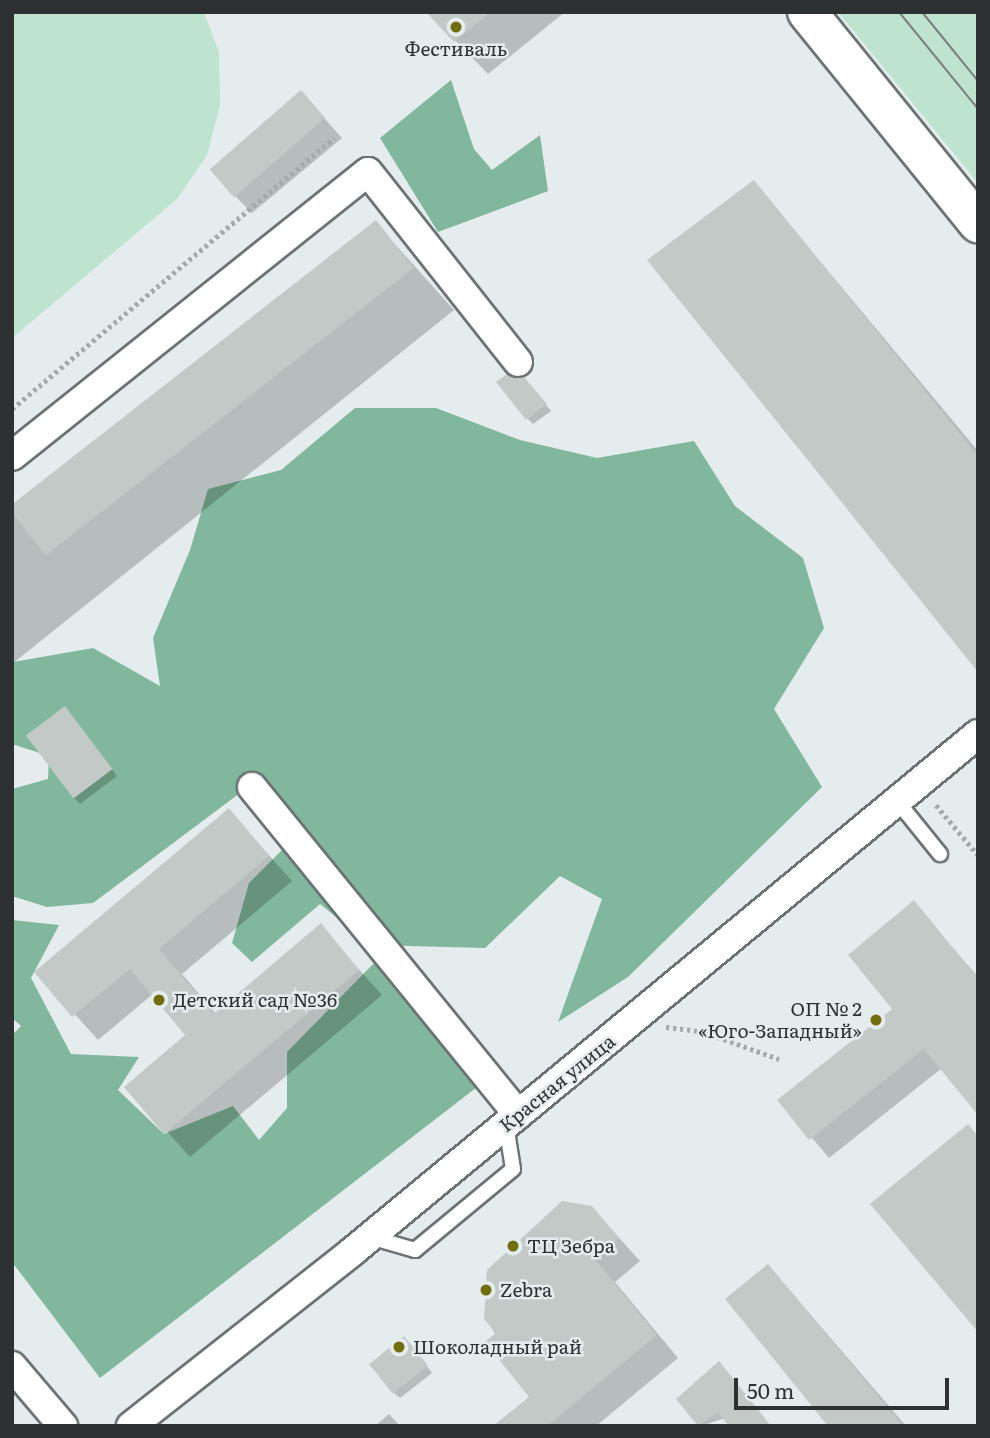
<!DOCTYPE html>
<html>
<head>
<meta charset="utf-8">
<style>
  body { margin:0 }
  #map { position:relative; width:990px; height:1438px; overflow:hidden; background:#e5eced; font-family:Literata,serif }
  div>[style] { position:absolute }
  .green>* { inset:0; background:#bee3cf }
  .forest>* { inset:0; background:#81b89d }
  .shadow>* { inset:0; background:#0003 }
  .building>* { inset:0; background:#c2c9c7; transform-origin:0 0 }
  .path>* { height:4.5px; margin-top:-2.25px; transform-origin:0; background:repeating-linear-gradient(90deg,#a5abab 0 3.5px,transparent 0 7px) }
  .roads { filter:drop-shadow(2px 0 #6c7373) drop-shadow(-2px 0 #6c7373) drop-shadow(0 2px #6c7373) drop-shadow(0 -2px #6c7373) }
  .lane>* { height:14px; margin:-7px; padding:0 7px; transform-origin:7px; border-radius:7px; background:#fff }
  .street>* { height:28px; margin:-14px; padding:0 14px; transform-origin:14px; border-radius:14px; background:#fff }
  .secondary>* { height:38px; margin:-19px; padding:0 19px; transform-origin:19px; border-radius:19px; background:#fff }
  .tram>* { height:2px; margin:-1px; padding:0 1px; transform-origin:1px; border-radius:1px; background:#7a7f7f }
  .dots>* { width:19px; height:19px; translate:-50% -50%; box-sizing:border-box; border:4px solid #e5eced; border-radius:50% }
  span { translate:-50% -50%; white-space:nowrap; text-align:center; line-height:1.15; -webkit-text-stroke:5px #e5eced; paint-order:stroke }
  .poi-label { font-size:19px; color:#2e3131 }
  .left { translate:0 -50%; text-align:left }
  .right { translate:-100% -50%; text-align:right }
  .street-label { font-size:19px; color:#2e3131 }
  .frame { position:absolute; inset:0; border:14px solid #2e3131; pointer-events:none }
  .scale { position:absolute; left:734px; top:1378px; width:215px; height:32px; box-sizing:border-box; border:4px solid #2e3131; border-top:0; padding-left:9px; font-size:21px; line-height:24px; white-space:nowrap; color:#2e3131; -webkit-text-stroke:5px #e5eced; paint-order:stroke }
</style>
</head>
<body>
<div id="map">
  <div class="green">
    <div style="clip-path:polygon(12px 12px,204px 12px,219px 53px,220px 105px,207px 155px,177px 199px,12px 338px)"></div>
    <div style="clip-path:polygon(838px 12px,978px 12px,978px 183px)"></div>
  </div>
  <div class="forest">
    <div style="clip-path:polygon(451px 80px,474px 149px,492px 170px,540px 135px,548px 191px,438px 232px,380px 138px)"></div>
    <div style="clip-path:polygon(355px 408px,436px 408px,520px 440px,597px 458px,694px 441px,735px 506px,803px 558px,824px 628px,774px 709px,822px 787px,628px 977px,558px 1022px,602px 899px,560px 876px,485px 948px,371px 945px,320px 904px,252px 962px,232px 943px,249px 883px,289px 843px,240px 793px,93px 903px,47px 907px,12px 896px,12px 789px,48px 779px,49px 756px,12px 744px,13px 662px,93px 648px,160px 686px,153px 638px,190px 550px,208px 489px,281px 470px)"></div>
    <div style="clip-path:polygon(12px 920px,59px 925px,31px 978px,71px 1054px,139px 1057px,118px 1090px,164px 1134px,233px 1106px,259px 1140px,287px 1108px,287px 1052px,378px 959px,481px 1084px,100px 1378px,12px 1262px,12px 1035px,21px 1026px,12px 1018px)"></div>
  </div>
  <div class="shadow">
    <div style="clip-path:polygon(428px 12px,565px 12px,488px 74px)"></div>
    <div style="clip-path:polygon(301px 92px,342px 138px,252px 213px,234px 195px)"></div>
    <div style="clip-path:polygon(754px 182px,978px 451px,978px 669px)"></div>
    <div style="clip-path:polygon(376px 223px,454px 310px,12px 664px,12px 515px)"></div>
    <div style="clip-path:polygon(530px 385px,551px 411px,533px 424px,528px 419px)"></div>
    <div style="clip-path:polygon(70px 714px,117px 776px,80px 804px,74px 798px)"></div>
    <div style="clip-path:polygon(229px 810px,292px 881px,182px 974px,216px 1014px,320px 926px,382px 995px,190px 1157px,127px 1087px,188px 1035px,153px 994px,98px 1040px,37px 972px)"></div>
    <div style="clip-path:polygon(914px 903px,978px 977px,978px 1111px,942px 1068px,829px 1158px,780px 1100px,895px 1010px)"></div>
    <div style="clip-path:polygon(591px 1207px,640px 1261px,615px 1282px,678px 1358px,596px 1426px,496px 1426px,532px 1397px,486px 1318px,489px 1271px)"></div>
    <div style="clip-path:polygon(774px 1272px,906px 1426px,831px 1426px)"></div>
    <div style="clip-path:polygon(410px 1344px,432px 1373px,400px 1398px,394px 1393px)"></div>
    <div style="clip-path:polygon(678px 1399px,771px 1426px,725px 1418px,701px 1426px)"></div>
    <div style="clip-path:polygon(389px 1414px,400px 1426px,375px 1426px)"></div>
  </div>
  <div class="building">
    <div style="clip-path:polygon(426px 12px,491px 12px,454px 42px)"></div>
    <div style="left:301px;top:90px;width:37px;height:121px;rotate:49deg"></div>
    <div style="clip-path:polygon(754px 180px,978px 456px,978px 672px,647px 260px)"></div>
    <div style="left:376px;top:220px;width:61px;height:467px;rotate:52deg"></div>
    <div style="clip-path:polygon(507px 374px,524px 377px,547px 404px,526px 420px,496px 382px)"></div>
    <div style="left:65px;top:706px;width:79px;height:49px;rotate:53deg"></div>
    <div style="clip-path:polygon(229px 808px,269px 856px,159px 949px,214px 1014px,321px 923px,359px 970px,164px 1134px,124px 1087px,185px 1035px,130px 969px,72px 1017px,34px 972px)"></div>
    <div style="clip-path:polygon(914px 900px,978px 979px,978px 1115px,924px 1049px,809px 1140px,777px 1100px,892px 1009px,848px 955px)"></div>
    <div style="clip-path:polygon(968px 1124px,978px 1136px,978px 1332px,870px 1204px)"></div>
    <div style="clip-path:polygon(562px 1201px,592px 1206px,619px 1238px,594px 1258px,657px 1335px,547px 1426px,493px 1426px,529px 1397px,485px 1342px,496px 1333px,484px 1319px,487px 1270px)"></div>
    <div style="clip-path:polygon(768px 1264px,903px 1426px,828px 1426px,725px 1299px)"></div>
    <div style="left:404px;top:1336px;width:38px;height:45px;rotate:51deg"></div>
    <div style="clip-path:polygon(719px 1361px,771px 1426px,729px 1426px,718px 1413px,698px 1426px,676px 1399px)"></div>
  </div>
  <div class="path">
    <div style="left:12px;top:409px;width:421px;rotate:-40.1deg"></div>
    <div style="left:936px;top:805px;width:65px;rotate:50deg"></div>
    <div style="left:666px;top:1027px;width:38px;rotate:7deg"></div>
    <div style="left:704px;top:1032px;width:80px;rotate:19.8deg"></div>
  </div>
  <div class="roads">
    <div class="lane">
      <div style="left:898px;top:802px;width:67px;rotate:51.1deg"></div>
      <div style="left:370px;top:1237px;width:47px;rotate:16.1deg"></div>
      <div style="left:415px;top:1250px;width:127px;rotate:-39.6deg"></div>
      <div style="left:513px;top:1169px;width:45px;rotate:-99deg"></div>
    </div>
    <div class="street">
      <div style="left:12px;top:456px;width:455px;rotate:-38.6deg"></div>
      <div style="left:368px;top:172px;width:242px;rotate:51.7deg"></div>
      <div style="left:252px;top:787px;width:422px;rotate:50.9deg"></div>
      <div style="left:12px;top:1366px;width:79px;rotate:49.6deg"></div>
      <div style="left:131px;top:1426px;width:283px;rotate:-38.2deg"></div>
      <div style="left:353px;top:1251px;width:811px;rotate:-39.6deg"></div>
    </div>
    <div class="secondary">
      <div style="left:807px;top:12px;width:272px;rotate:51deg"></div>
    </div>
  </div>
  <div class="tram">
    <div style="left:899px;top:12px;width:125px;rotate:50.8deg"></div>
    <div style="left:922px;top:12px;width:89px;rotate:50.9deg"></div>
  </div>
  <div class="dots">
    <div style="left:456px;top:27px;background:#716e0d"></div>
    <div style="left:159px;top:1000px;background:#716e0d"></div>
    <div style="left:876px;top:1020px;background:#716e0d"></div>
    <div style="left:513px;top:1246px;background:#716e0d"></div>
    <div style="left:486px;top:1290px;background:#716e0d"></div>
    <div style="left:399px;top:1347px;background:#716e0d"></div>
  </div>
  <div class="poi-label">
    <span style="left:456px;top:49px">Фестиваль</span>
    <span class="left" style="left:173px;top:1000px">Детский сад №36</span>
    <span class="right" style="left:862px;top:1020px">ОП № 2<br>«Юго-Западный»</span>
    <span class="left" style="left:527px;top:1246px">ТЦ Зебра</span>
    <span class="left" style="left:500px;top:1290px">Zebra</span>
    <span class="left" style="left:413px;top:1347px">Шоколадный рай</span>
  </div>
  <div class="street-label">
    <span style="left:557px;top:1083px;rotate:-39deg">Красная улица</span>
  </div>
  <div class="frame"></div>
  <div class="scale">50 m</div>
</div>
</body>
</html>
